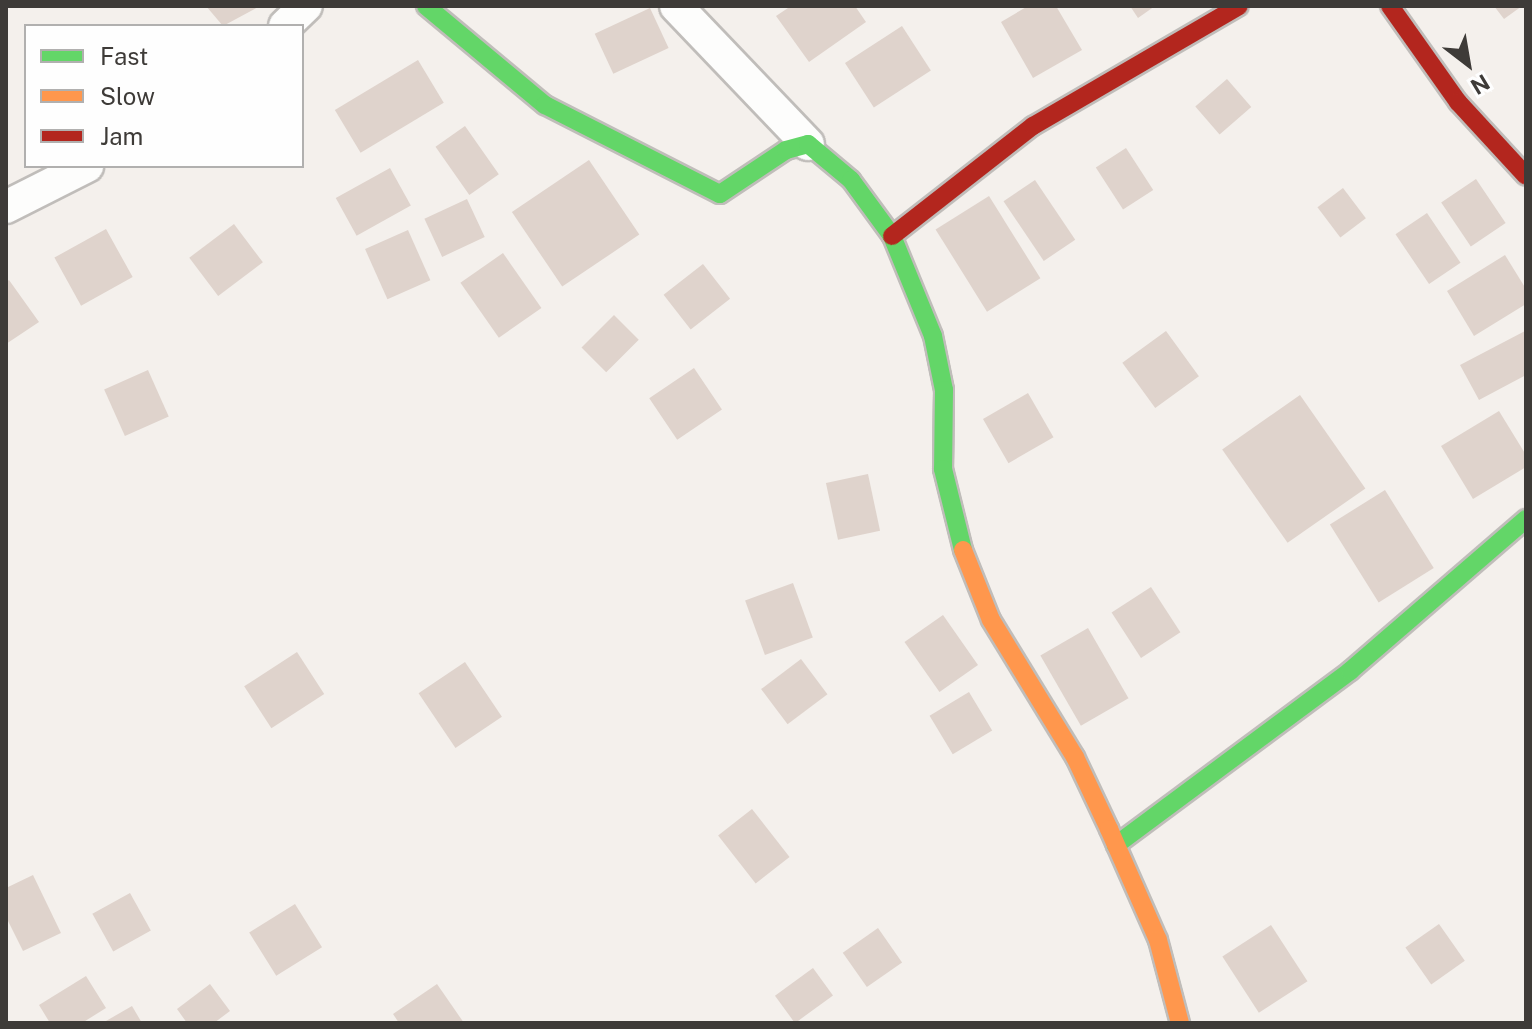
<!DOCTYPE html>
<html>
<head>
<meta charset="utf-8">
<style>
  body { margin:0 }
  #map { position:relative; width:1532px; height:1029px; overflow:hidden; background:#f4f0ec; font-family:"Public Sans",sans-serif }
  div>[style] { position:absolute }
  .building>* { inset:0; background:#dfd3cc; transform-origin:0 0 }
  .roads { filter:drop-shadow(2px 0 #c0bdba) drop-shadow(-2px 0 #c0bdba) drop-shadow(0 2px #c0bdba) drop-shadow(0 -2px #c0bdba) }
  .street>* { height:32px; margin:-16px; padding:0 16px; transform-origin:16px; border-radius:16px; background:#fdfdfc }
  .fast>* { height:18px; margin:-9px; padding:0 9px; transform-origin:9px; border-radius:9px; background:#63d668 }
  .slow>* { height:18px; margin:-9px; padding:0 9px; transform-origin:9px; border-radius:9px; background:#ff974d }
  .jam>* { height:18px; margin:-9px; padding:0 9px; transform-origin:9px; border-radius:9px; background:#b3261e }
  span { translate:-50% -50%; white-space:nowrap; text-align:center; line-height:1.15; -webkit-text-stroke:8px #fefefe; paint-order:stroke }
  .frame { position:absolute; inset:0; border:8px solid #3e3b38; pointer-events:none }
  .legend { position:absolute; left:24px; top:24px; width:280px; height:144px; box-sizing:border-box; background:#fefefe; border:2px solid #b1b0af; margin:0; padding:10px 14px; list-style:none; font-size:24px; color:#3e3b38 }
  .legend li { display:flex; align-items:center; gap:16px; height:40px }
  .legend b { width:40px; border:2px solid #b1b0af }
  .north { position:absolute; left:1428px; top:24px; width:80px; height:80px; -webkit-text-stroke:6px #fefefe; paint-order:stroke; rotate:149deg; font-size:22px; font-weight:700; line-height:32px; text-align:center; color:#3e3b38 }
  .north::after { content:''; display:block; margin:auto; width:28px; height:36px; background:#3e3b38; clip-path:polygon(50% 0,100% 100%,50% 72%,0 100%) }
</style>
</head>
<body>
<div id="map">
  <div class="building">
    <div style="clip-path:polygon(206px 6px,260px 6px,223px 26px)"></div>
    <div style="clip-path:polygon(791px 6px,855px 6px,866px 22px,809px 62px,776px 16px)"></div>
    <div style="clip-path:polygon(1028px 6px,1056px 6px,1082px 50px,1033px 78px,1001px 22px)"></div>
    <div style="clip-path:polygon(1130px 6px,1155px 6px,1138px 18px)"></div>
    <div style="clip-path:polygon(1494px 6px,1522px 6px,1504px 19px)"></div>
    <div style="left:650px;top:8px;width:44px;height:61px;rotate:65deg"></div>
    <div style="left:902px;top:26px;width:53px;height:68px;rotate:57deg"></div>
    <div style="left:418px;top:60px;width:50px;height:97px;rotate:59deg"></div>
    <div style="left:1227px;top:79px;width:37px;height:42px;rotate:49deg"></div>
    <div style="left:465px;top:126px;width:59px;height:36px;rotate:55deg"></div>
    <div style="left:1126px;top:148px;width:50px;height:36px;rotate:57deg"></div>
    <div style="left:589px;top:160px;width:90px;height:93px;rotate:56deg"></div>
    <div style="left:390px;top:168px;width:43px;height:62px;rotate:61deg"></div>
    <div style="left:1476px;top:179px;width:53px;height:42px;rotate:56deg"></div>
    <div style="left:1035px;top:180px;width:72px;height:38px;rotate:56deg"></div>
    <div style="left:1343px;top:188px;width:38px;height:32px;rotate:53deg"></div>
    <div style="left:989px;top:196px;width:97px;height:63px;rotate:58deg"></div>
    <div style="left:467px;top:199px;width:42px;height:47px;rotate:65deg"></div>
    <div style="left:1427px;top:213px;width:60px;height:38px;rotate:56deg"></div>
    <div style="left:234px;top:224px;width:48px;height:56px;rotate:53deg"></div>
    <div style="left:106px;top:229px;width:55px;height:59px;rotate:61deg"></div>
    <div style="left:408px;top:230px;width:55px;height:47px;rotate:66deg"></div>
    <div style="left:503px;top:253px;width:67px;height:52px;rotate:55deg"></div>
    <div style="clip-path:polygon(1505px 255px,1526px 289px,1526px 304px,1474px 336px,1447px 291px)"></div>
    <div style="left:703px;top:264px;width:44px;height:50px;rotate:52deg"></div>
    <div style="clip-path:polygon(9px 280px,39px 322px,6px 344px,6px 282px)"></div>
    <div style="left:614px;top:315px;width:35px;height:46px;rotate:45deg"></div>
    <div style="left:1166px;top:331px;width:56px;height:54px;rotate:54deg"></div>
    <div style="clip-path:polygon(1525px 331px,1526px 375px,1479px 400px,1460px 365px)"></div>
    <div style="left:694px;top:368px;width:50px;height:54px;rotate:56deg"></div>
    <div style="left:148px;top:370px;width:51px;height:48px;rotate:66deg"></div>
    <div style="left:1028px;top:393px;width:51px;height:52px;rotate:60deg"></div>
    <div style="left:1300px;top:395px;width:114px;height:95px;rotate:55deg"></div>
    <div style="clip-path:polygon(1499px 411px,1526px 455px,1526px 467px,1473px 499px,1441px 446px)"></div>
    <div style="left:868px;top:474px;width:58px;height:43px;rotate:78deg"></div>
    <div style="left:1385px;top:490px;width:92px;height:65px;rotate:58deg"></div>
    <div style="left:793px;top:583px;width:58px;height:51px;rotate:70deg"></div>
    <div style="left:1151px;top:587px;width:54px;height:47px;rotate:57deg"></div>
    <div style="left:943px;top:615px;width:61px;height:47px;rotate:55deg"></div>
    <div style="left:1088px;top:628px;width:81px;height:55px;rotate:60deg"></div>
    <div style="left:297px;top:652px;width:50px;height:63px;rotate:57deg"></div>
    <div style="left:801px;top:659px;width:44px;height:50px;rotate:53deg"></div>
    <div style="left:465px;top:662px;width:66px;height:56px;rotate:56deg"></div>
    <div style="left:969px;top:692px;width:45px;height:46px;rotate:59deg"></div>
    <div style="left:752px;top:809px;width:61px;height:43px;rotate:52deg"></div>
    <div style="clip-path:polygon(33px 875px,61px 933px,23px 951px,6px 917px,6px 888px)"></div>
    <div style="left:130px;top:893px;width:43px;height:43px;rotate:61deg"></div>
    <div style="left:295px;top:904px;width:51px;height:54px;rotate:58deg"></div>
    <div style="left:1439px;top:924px;width:45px;height:41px;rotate:55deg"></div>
    <div style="left:1271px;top:925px;width:67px;height:58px;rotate:57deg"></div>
    <div style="left:878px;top:928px;width:42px;height:43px;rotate:55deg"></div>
    <div style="left:813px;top:968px;width:34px;height:47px;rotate:54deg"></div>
    <div style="clip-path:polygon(86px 976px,106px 1008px,82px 1023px,50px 1023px,39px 1005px)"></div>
    <div style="clip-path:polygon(210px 984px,230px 1011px,214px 1023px,187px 1023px,177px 1009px)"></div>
    <div style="clip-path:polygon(437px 984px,464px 1023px,399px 1023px,393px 1014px)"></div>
    <div style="clip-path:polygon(132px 1006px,142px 1023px,107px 1023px,106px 1021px)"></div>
  </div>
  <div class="roads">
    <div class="street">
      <div style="left:676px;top:6px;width:191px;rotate:46.3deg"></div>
      <div style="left:285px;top:26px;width:29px;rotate:-44deg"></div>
      <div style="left:6px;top:207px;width:91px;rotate:-26.8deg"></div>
    </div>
    <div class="fast">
      <div style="left:426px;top:6px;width:155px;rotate:39.8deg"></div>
      <div style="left:545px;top:105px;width:196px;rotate:27deg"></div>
      <div style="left:720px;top:194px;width:79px;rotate:-33.7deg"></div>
      <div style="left:786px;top:150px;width:23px;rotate:-15deg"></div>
      <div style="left:808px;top:144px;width:56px;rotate:39.9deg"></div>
      <div style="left:851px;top:180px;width:69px;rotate:53.8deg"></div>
      <div style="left:892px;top:236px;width:108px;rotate:67.7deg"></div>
      <div style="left:933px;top:336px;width:55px;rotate:78.5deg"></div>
      <div style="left:944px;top:390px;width:79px;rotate:90.7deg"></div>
      <div style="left:943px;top:469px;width:83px;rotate:76.1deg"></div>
      <div style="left:1116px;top:845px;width:292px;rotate:-36.6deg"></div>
      <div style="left:1350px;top:671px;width:233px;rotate:-40.8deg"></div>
    </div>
    <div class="slow">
      <div style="left:963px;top:550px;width:75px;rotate:68.2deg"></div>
      <div style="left:991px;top:620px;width:161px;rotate:58.5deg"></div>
      <div style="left:1075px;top:757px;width:80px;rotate:64.7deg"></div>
      <div style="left:1109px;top:829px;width:121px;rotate:66.2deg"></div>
      <div style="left:1158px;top:940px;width:86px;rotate:75.2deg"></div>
    </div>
    <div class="jam">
      <div style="left:1390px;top:6px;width:118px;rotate:54.7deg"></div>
      <div style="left:1458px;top:102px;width:100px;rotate:47.4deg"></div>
      <div style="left:892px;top:236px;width:179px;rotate:-38deg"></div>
      <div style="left:1033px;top:126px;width:238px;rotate:-30.2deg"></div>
    </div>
  </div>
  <div class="frame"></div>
  <ul class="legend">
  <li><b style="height:10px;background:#63d668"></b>Fast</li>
  <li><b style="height:10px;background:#ff974d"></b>Slow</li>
  <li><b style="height:10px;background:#b3261e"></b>Jam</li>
  </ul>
  <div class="north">N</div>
</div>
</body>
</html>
